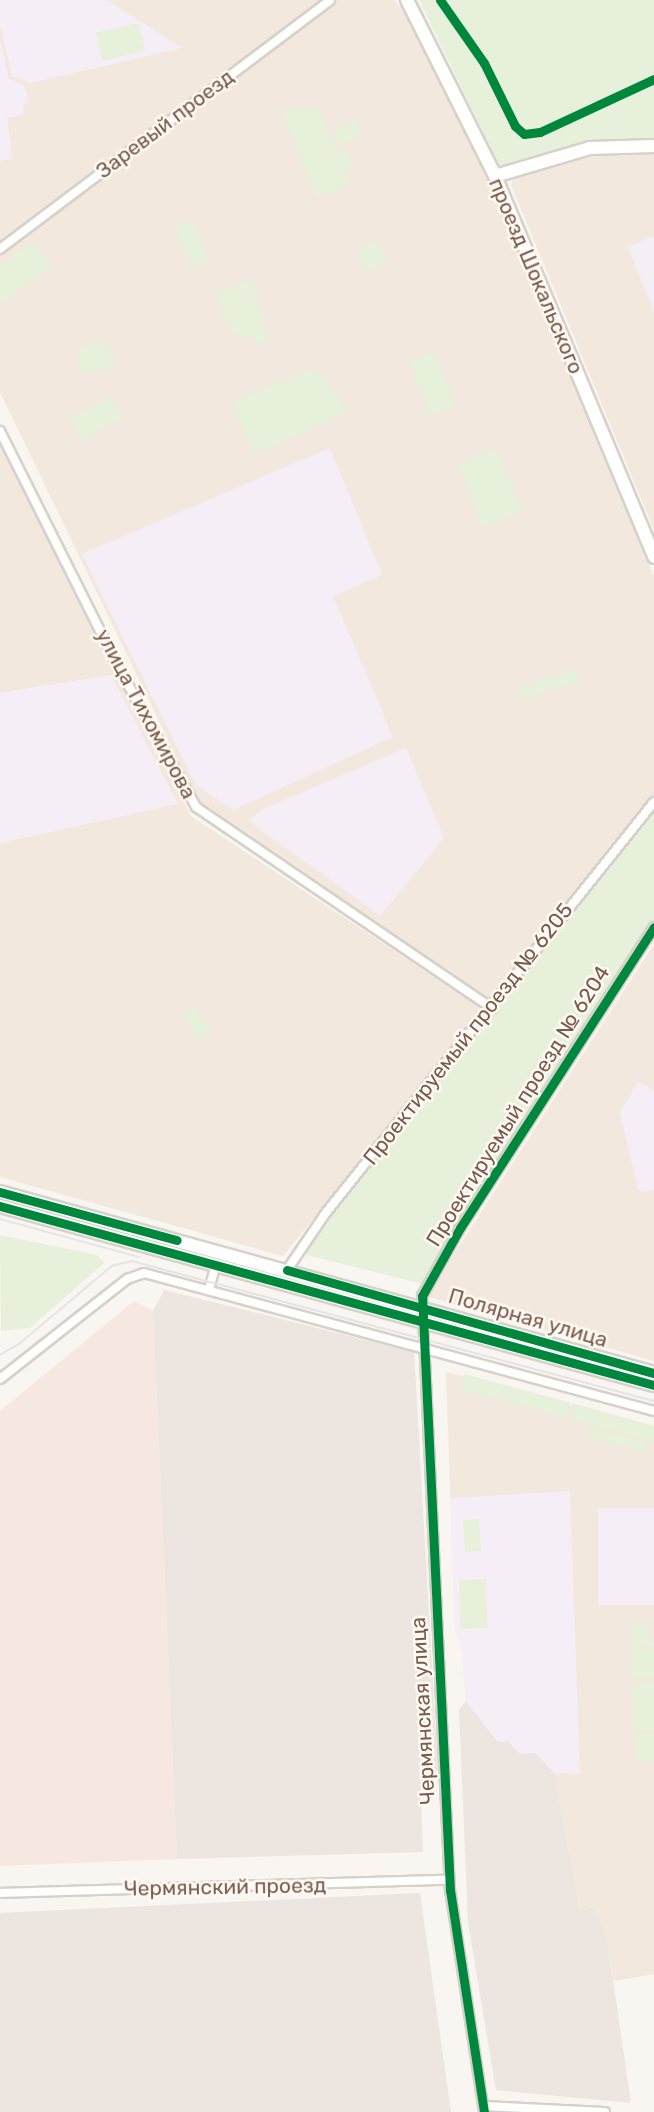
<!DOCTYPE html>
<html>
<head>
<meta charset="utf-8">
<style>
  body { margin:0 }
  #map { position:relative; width:654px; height:2112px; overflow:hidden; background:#f9f5f0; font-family:Rubik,sans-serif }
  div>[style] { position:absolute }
  .residential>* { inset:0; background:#f2e8de }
  .commercial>* { inset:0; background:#f6e8e1 }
  .industrial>* { inset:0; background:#ede5e0 }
  .education>* { inset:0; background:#f6eef6; transform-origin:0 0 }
  .green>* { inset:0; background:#e7f0db; transform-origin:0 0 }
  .roads { filter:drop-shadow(2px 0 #d7d1cb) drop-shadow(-2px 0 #d7d1cb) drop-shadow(0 2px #d7d1cb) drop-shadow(0 -2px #d7d1cb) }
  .street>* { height:8px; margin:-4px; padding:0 4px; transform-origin:4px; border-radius:4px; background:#fefefd }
  .secondary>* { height:12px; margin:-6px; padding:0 6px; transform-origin:6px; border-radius:6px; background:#fefefd }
  .tram>* { height:1.5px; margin:-0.75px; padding:0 0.75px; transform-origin:0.75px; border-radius:0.75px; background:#e6e3e7 }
  .cycleway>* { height:9px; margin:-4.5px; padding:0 4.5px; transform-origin:4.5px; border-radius:4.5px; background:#00873e }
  span { translate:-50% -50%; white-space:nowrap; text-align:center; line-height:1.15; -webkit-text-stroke:5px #fffaf3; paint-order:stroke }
  .street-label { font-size:21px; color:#7a5c4d }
</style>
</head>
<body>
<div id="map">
  <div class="residential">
    <div style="clip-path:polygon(0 0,321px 0,0 243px)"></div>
    <div style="clip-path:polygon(337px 0,395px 0,416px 31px,486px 176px,654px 577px,654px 795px,489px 998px,198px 802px,0 392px,0 255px)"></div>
    <div style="clip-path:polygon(626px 152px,654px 153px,654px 530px,511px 185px,514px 176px,574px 159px)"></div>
    <div style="clip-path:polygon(0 443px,191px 816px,482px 1009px,283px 1256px,0 1177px)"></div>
    <div style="clip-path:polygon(654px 944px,654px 1361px,429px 1297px,432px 1288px)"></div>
    <div style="clip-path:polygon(446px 1372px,654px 1428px,654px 1974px,614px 1981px,607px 1938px,592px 1907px,580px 1911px,554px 1773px,520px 1754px,466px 1701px,461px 1643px,455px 1631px)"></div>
  </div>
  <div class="commercial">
    <div style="clip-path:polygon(134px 1301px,153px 1311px,177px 1859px,0 1866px,0 1411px)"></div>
  </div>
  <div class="industrial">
    <div style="clip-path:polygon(164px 1290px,414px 1352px,438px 1771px,423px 1773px,427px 1785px,421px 1797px,423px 1852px,177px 1859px,153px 1311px)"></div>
    <div style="clip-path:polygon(466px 1701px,498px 1742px,508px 1741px,520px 1754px,536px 1753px,554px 1773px,580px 1911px,593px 1907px,607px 1938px,631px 2103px,496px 2090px,468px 1923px,459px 1710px)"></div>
    <div style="clip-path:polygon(420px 1893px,451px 2112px,0 2112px,0 1913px)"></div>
  </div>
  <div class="education">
    <div style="clip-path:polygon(0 0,107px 0,182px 48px,30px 83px,12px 76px,0 24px)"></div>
    <div style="clip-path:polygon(0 39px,9px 79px,25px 86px,29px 103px,23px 105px,24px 114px,7px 118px,13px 159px,0 161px)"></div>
    <div style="clip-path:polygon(654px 236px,654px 312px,628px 247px)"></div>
    <div style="clip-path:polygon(330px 448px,382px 575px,333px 596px,393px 737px,233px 810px,195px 784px,82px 554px)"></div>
    <div style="clip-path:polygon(111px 675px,178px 804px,0 843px,0 693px)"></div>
    <div style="clip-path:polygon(406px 748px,444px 838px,380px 916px,249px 821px,261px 810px)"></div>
    <div style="clip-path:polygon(638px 1082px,654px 1091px,654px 1190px,643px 1192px,638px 1189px,620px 1113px)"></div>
    <div style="clip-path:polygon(570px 1491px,580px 1774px,554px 1773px,536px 1753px,520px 1754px,508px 1741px,498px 1742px,466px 1701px,461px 1643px,455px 1631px,451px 1531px,451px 1498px)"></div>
    <div style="left:654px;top:1508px;width:97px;height:56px;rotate:90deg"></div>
  </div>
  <div class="green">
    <div style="clip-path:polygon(419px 0,654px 0,654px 141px,598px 140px,507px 167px,499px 165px)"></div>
    <div style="left:139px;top:23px;width:29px;height:44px;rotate:78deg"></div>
    <div style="clip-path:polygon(280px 108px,320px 109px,337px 152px,346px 148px,353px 166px,347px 174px,351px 184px,317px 198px)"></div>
    <div style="left:356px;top:120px;width:17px;height:26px;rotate:65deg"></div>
    <div style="clip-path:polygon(195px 220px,209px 262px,191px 266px,174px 226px)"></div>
    <div style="clip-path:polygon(33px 240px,52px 268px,0 304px,0 266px)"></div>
    <div style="left:378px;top:240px;width:24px;height:24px;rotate:66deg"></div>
    <div style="clip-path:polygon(252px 280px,270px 344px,232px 333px,215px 294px)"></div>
    <div style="left:107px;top:340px;width:27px;height:33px;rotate:75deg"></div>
    <div style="left:435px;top:351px;width:59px;height:28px;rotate:69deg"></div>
    <div style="clip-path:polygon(307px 370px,325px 375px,348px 413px,253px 455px,232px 402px)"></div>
    <div style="left:110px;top:396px;width:25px;height:47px;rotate:61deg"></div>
    <div style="left:497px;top:448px;width:68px;height:43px;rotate:68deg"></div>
    <div style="left:576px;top:669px;width:13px;height:63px;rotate:72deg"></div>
    <div style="clip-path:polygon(654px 809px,654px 922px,423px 1284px,307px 1255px,304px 1249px)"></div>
    <div style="left:195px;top:1007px;width:30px;height:16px;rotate:56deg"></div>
    <div style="clip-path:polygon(0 1235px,97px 1255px,104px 1263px,30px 1328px,1px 1331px)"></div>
    <div style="left:464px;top:1374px;width:110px;height:16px;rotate:15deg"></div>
    <div style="clip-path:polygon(572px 1403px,654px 1426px,654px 1442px,573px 1420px)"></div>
    <div style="clip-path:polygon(586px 1427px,646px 1442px,646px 1453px,585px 1436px)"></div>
    <div style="left:479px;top:1519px;width:32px;height:16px;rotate:86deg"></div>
    <div style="left:486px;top:1579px;width:49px;height:27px;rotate:88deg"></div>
    <div style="clip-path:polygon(649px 1622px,650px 1640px,654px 1641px,654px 1646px,631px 1647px,630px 1624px)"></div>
    <div style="left:654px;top:1649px;width:29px;height:23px;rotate:90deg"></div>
    <div style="left:654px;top:1683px;width:48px;height:21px;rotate:90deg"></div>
    <div style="left:654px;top:1734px;width:27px;height:19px;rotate:90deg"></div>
  </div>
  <div class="roads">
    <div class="street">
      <div style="left:0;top:249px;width:413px;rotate:-37deg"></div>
      <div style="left:0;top:431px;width:259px;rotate:63.4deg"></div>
      <div style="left:116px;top:663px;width:165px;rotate:60.9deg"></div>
      <div style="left:196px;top:807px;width:358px;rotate:34.2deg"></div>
      <div style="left:287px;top:1270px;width:68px;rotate:-55.8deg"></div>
      <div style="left:325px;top:1214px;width:527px;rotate:-51.39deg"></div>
      <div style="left:209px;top:1289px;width:26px;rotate:-74deg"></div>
      <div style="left:0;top:1379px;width:162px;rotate:-38.2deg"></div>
      <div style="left:127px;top:1279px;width:18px;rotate:-19deg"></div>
      <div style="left:144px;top:1273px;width:528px;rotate:15.14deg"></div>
      <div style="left:0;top:1893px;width:449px;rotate:-1.7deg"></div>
      <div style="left:483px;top:2106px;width:122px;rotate:2.8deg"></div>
      <div style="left:484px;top:2112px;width:224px;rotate:-98.7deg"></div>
      <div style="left:450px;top:1891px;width:596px;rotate:-92.69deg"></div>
      <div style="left:422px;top:1296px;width:78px;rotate:-60.8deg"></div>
      <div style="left:460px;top:1228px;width:358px;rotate:-57.2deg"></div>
    </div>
    <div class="secondary">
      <div style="left:407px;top:0;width:197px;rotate:63.4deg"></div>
      <div style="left:495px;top:176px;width:413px;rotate:67.3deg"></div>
      <div style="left:495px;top:176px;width:99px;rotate:-16.4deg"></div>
      <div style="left:590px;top:148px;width:64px;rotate:-1.8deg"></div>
      <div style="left:0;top:1192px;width:679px;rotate:15.47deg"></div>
      <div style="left:0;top:1206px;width:678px;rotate:15.31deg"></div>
    </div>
  </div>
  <div class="tram">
    <div style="left:0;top:1219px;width:144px;rotate:15.3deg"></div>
    <div style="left:0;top:1355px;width:22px;rotate:-30deg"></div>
    <div style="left:19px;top:1344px;width:121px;rotate:-40deg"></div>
    <div style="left:112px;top:1266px;width:21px;rotate:-14deg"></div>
    <div style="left:132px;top:1261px;width:540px;rotate:15.01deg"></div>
  </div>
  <div class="cycleway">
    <div style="left:440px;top:0;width:77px;rotate:55.1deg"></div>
    <div style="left:484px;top:63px;width:70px;rotate:63.8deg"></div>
    <div style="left:515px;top:126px;width:12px;rotate:42deg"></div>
    <div style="left:524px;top:134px;width:16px;rotate:-7deg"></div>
    <div style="left:540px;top:132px;width:126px;rotate:-24.9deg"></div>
    <div style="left:0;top:1192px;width:183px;rotate:15.2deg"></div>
    <div style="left:0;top:1206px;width:678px;rotate:15.31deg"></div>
    <div style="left:287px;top:1270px;width:381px;rotate:15.7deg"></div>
    <div style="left:484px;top:2112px;width:224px;rotate:-98.7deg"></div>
    <div style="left:450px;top:1891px;width:596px;rotate:-92.69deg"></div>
    <div style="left:422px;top:1296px;width:78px;rotate:-60.8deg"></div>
    <div style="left:460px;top:1228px;width:358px;rotate:-57.2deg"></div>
  </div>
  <div class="street-label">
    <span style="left:165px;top:124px;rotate:-37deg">Заревый проезд</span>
    <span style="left:536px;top:276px;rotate:67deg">проезд Шокальского</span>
    <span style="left:146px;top:714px;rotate:62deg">улица Тихомирова</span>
    <span style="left:468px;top:1034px;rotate:-52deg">Проектируемый проезд № 6205</span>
    <span style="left:518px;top:1106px;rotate:-58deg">Проектируемый проезд № 6204</span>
    <span style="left:528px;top:1318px;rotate:16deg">Полярная улица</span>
    <span style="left:423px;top:1711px;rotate:-93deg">Чермянская улица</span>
    <span style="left:225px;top:1887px;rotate:-1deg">Чермянский проезд</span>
  </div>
</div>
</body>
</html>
